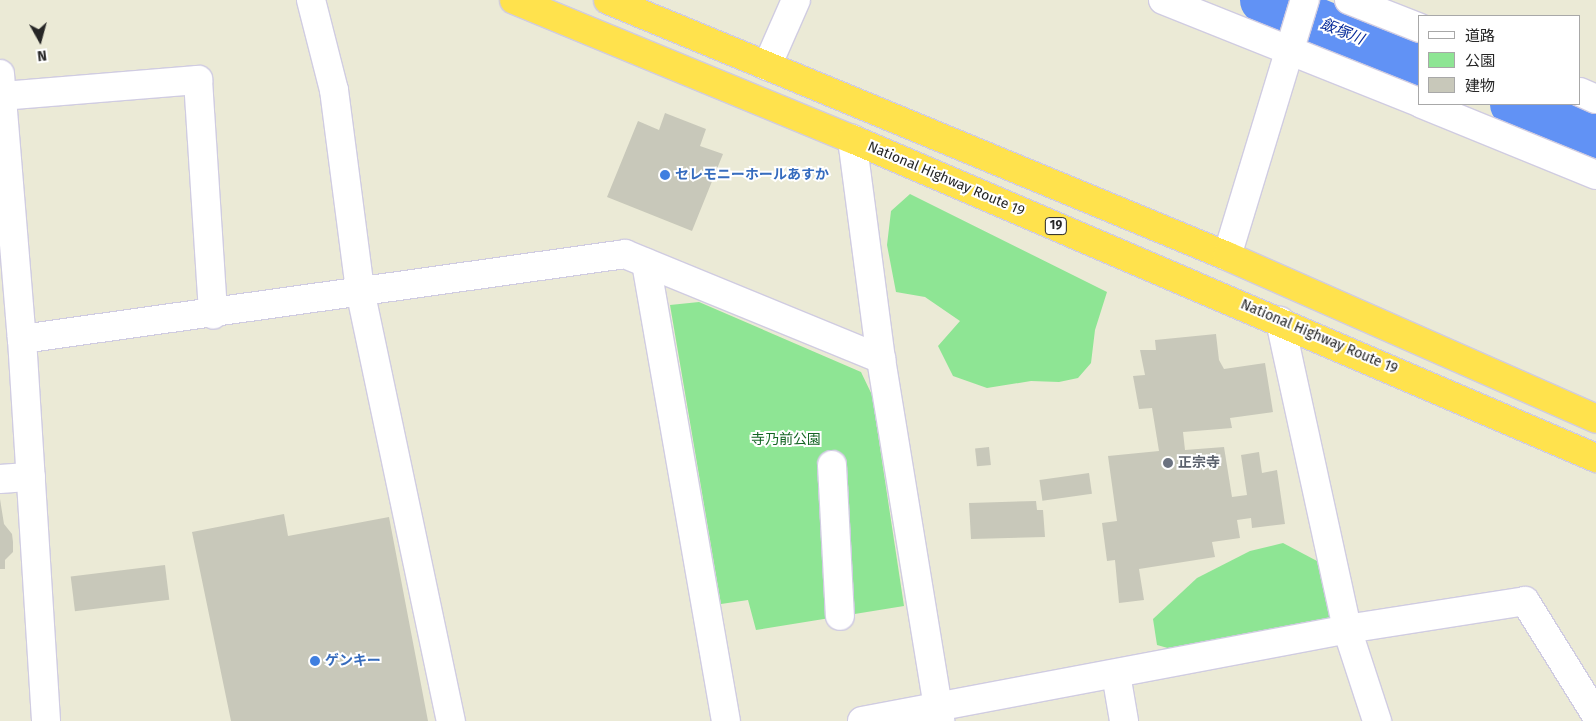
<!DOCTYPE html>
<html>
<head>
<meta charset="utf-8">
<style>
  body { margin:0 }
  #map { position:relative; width:1596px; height:721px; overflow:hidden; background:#ebead6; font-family:"Fira Sans","Noto Sans JP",sans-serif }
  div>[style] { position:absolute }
  .green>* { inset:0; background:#8ee594 }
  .river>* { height:48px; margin:-24px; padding:0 24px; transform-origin:24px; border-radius:24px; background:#6192f5 }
  .building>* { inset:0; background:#c8c8ba; transform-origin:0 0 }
  .roads { filter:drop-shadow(1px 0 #d0cce1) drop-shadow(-1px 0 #d0cce1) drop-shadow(0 1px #d0cce1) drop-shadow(0 -1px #d0cce1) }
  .minor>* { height:28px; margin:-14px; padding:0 14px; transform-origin:14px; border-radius:14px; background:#fff }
  .highway>* { height:28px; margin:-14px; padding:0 14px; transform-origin:14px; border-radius:14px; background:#ffe24d }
  .dots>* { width:14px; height:14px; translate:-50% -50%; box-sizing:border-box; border:2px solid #fff; border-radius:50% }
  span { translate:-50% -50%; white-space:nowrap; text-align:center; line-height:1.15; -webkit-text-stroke:4px #fff; paint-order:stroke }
  .shield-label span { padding:1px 4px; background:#fff; border:1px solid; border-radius:4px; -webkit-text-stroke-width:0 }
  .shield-label { font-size:12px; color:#262626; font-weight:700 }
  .shop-label { font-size:14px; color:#366cbe; font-weight:700 }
  .left { translate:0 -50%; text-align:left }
  .street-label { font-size:14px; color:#262626 }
  .park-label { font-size:14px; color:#156524 }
  .worship-label { font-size:14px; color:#5b616d; font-weight:700 }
  .water-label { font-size:15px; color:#062b9b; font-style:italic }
  .legend { position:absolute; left:1418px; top:15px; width:162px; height:90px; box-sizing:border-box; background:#fff; border:1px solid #a8a8a8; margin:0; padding:6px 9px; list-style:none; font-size:15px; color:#262626 }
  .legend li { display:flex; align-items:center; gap:10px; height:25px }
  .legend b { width:25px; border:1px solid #a8a8a8 }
  .north { position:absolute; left:15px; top:15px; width:50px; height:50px; -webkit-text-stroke:4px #fff; paint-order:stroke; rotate:173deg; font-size:14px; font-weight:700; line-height:20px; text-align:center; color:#262626 }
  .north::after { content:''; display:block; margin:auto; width:18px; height:22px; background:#262626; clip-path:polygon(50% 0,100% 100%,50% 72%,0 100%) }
</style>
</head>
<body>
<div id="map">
  <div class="green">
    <div style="clip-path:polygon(910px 194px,1107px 292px,1095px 330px,1091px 363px,1078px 378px,1059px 382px,1031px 381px,987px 388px,953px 376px,938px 346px,960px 321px,925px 297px,896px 292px,887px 245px,891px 211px)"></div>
    <div style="clip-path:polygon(699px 302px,861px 372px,872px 395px,904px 606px,756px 630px,748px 600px,721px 604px,670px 305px)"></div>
    <div style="clip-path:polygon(1283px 543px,1317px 561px,1334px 620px,1175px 650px,1157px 645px,1153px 619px,1197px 578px,1250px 551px)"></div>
  </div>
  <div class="river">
    <div style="left:1264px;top:0;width:169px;rotate:22.6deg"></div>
    <div style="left:1514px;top:104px;width:87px;rotate:20.1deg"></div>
  </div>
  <div class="building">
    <div style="clip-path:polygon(665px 113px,706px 129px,700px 146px,723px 154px,692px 231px,607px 197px,638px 121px,659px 130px)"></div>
    <div style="clip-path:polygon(1216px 334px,1219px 360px,1224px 369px,1265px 363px,1273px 412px,1230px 418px,1232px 428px,1183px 432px,1185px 450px,1224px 447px,1232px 497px,1247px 495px,1241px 455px,1259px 452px,1262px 473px,1277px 470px,1285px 524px,1252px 528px,1251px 518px,1237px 520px,1240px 538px,1212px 542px,1215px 557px,1139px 569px,1144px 600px,1119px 603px,1115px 560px,1107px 561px,1102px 523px,1117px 521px,1108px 456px,1159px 451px,1152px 408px,1139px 409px,1133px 376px,1145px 375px,1140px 350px,1156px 350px,1155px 340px)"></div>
    <div style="left:989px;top:447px;width:18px;height:14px;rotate:84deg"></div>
    <div style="left:1089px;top:473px;width:21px;height:50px;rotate:82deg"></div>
    <div style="clip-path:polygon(0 499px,4px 524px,12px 534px,13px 542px,13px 552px,5px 560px,5px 569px,0 569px)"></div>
    <div style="clip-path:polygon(1036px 501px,1037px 510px,1043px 510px,1045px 537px,971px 539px,969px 503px)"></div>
    <div style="clip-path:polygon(284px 514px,288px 536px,389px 517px,428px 721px,231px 721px,192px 532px)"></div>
    <div style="left:165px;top:565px;width:35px;height:95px;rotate:83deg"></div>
  </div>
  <div class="roads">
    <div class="minor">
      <div style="left:311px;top:0;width:93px;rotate:75.7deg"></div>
      <div style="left:334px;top:90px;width:202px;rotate:82.6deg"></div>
      <div style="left:360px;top:290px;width:441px;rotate:78.1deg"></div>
      <div style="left:1163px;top:0;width:277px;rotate:21.8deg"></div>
      <div style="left:1349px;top:0;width:76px;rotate:21.5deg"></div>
      <div style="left:767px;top:66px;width:72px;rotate:-66.3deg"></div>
      <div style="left:0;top:74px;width:266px;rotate:85.3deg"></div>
      <div style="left:22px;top:339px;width:383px;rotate:86.4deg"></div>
      <div style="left:1580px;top:92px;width:17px;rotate:24deg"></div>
      <div style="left:2px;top:96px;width:197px;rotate:-4.7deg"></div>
      <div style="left:198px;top:80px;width:235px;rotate:86.3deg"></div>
      <div style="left:1422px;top:104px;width:188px;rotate:22.2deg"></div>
      <div style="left:852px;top:139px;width:222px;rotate:82.5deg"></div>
      <div style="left:881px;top:359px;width:367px;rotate:80.7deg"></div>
      <div style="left:1227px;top:256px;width:268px;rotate:-73.1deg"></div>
      <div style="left:646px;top:263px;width:465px;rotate:80.1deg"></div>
      <div style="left:1280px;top:321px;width:315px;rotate:77.7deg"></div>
      <div style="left:1347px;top:629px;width:97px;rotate:71.9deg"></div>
      <div style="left:22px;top:339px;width:609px;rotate:-8.02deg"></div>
      <div style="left:625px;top:254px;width:277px;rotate:22.3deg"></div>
      <div style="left:832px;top:465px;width:151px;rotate:87deg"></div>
      <div style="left:0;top:479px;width:31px;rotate:-4deg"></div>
      <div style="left:1116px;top:674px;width:48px;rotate:80.3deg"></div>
      <div style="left:862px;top:721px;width:494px;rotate:-10.7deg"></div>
      <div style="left:1347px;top:629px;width:180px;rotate:-8.9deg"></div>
      <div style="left:1525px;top:601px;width:134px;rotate:58.1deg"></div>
    </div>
    <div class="highway">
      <div style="left:514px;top:0;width:365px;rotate:22.4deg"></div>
      <div style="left:852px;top:139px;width:810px;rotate:23.21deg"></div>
      <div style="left:608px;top:0;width:670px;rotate:22.47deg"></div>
      <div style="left:1227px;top:256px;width:403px;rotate:23.8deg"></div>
    </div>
  </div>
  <div class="dots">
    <div style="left:665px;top:175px;background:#3f7fe0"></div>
    <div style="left:1168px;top:463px;background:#6b7280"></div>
    <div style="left:315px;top:661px;background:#3f7fe0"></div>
  </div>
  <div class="shield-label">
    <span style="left:1056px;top:226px">19</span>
  </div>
  <div class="shop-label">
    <span class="left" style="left:675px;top:175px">セレモニーホールあすか</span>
    <span class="left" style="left:325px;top:661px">ゲンキー</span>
  </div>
  <div class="street-label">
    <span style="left:946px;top:179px;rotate:23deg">National Highway Route 19</span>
    <span style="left:1319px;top:337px;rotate:23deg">National Highway Route 19</span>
  </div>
  <div class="park-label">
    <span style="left:786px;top:440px">寺乃前公園</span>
  </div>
  <div class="worship-label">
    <span class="left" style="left:1178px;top:463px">正宗寺</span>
  </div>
  <div class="water-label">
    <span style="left:1342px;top:32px;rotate:22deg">飯塚川</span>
  </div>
  <ul class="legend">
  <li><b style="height:6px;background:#fff"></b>道路</li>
  <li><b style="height:14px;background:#8ee594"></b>公園</li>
  <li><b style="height:14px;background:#c8c8ba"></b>建物</li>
  </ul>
  <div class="north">N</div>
</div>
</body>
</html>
